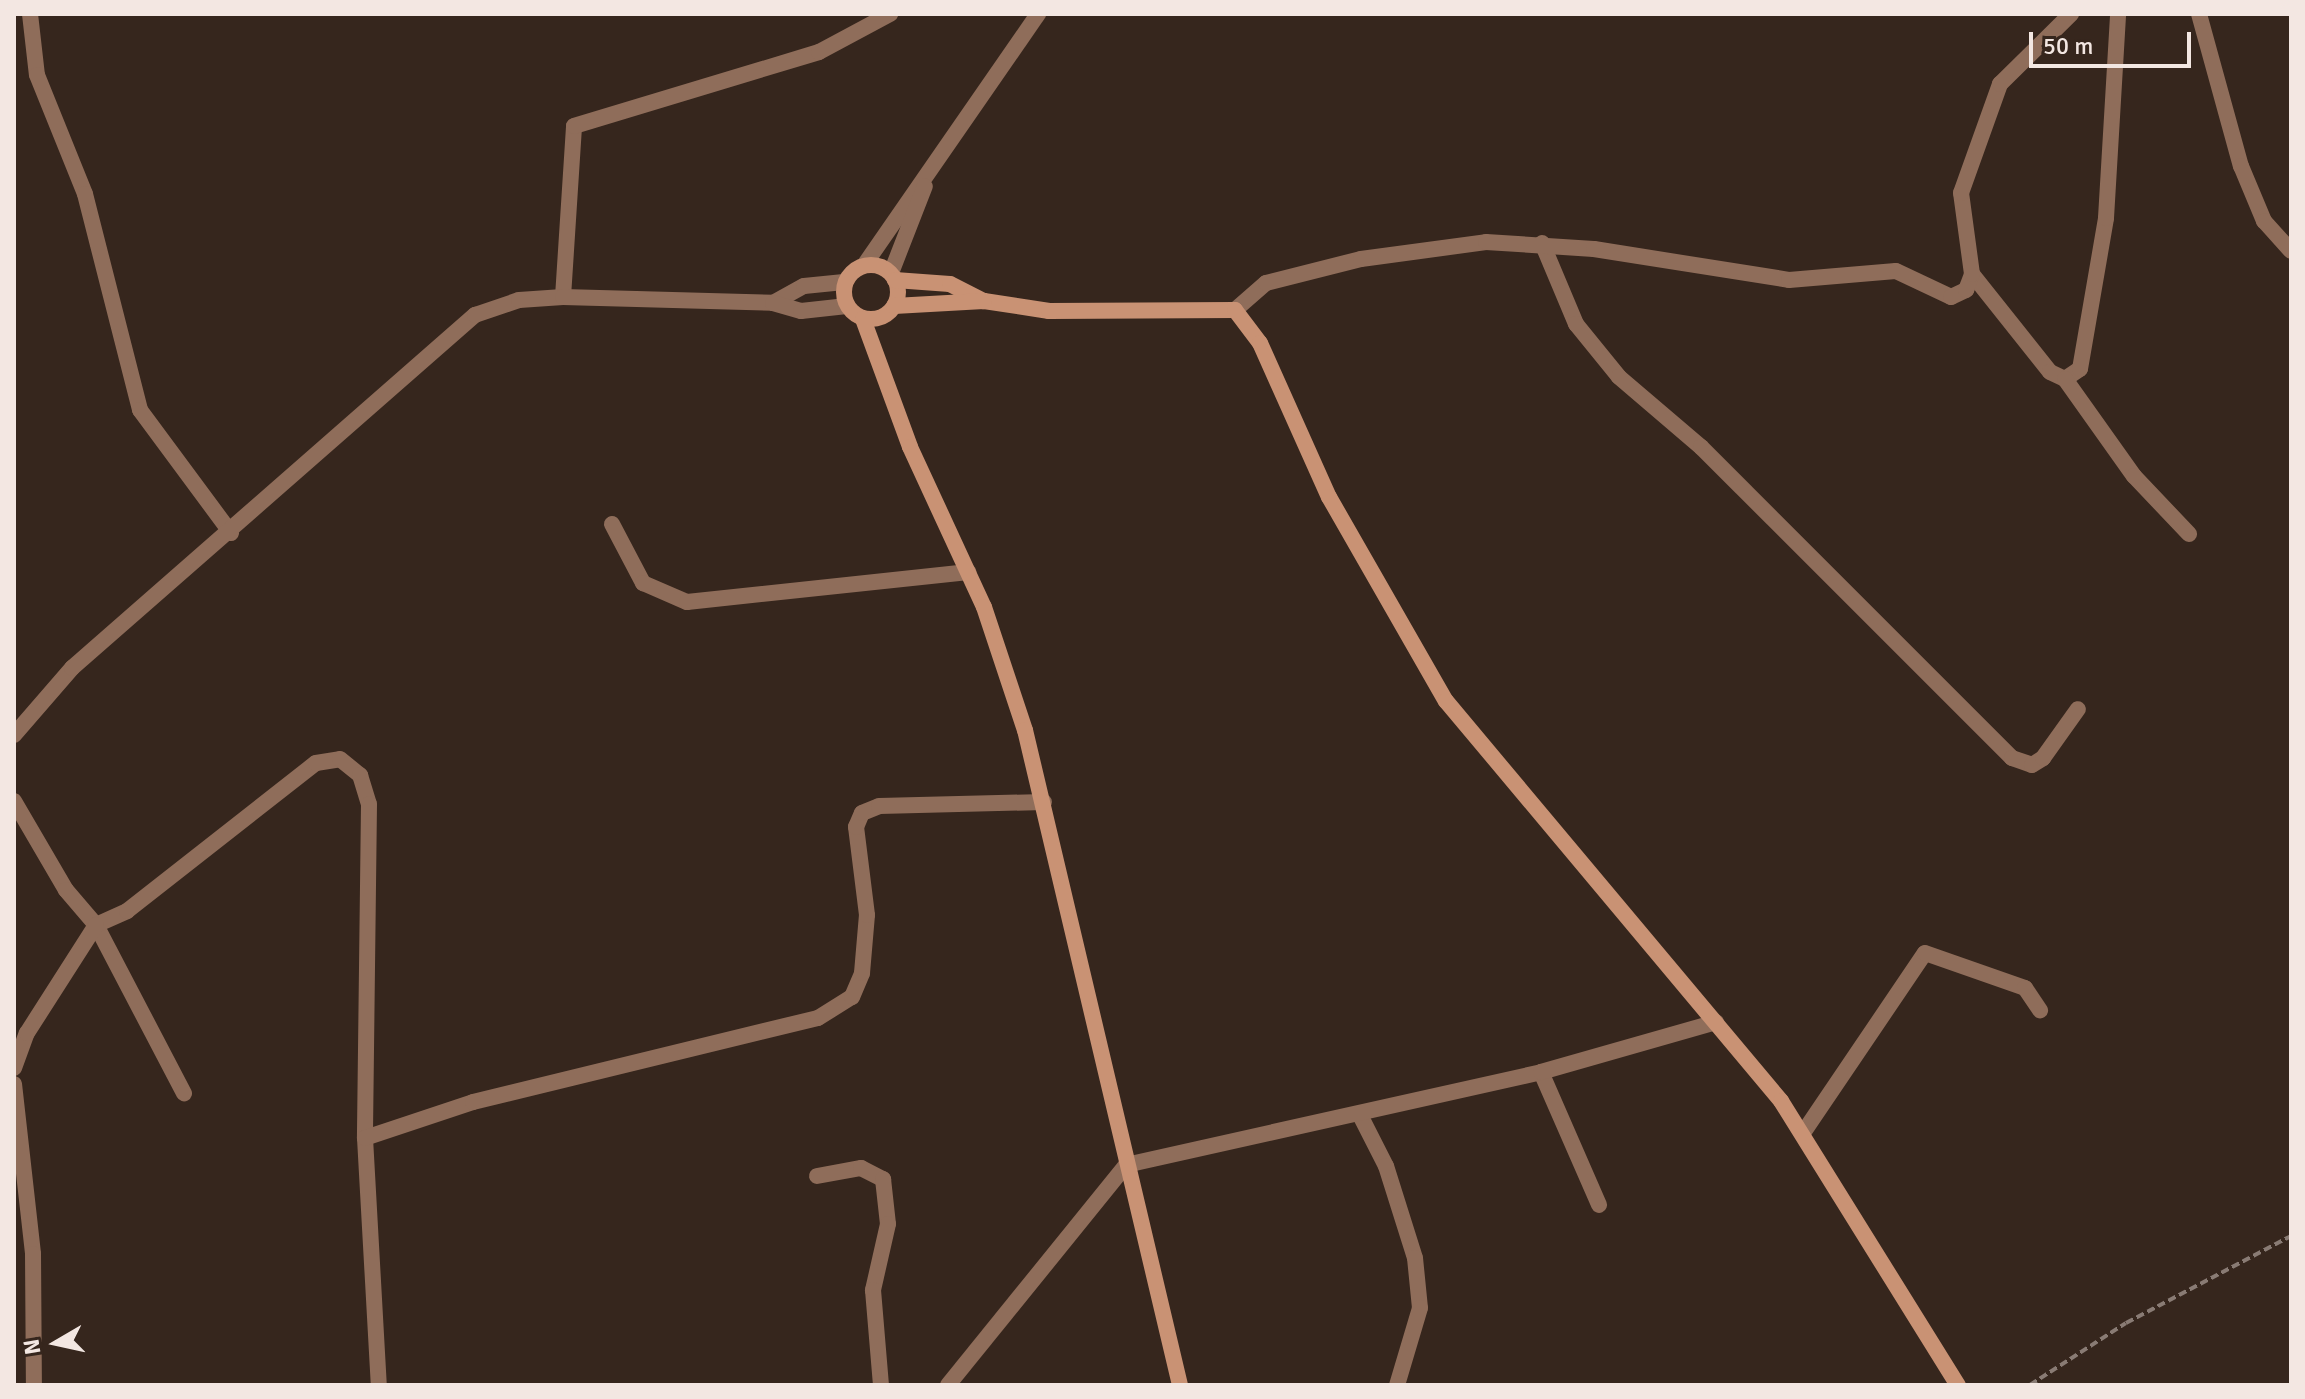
<!DOCTYPE html>
<html>
<head>
<meta charset="utf-8">
<style>
  body { margin:0 }
  #map { position:relative; width:2305px; height:1399px; overflow:hidden; background:#36261d; font-family:Signika,sans-serif }
  div>[style] { position:absolute }
  .path>* { height:4px; margin-top:-2px; transform-origin:0; background:repeating-linear-gradient(90deg,#897b74 0 8px,transparent 0 12px) }
  .street>* { height:16px; margin:-8px; padding:0 8px; transform-origin:8px; border-radius:8px; background:#8f6d5a }
  .secondary>* { height:16px; margin:-8px; padding:0 8px; transform-origin:8px; border-radius:8px; background:#c99274 }
  .secondary>.ring { margin:-8px; padding:0; box-sizing:content-box; background:none; border:16px solid #c99274; border-radius:50% }
  span { translate:-50% -50%; white-space:nowrap; text-align:center; line-height:1.15; -webkit-text-stroke:7px #36261d; paint-order:stroke }
  .frame { position:absolute; inset:0; border:16px solid #f3e7e2; pointer-events:none }
  .north { position:absolute; left:16px; top:1303px; width:80px; height:80px; -webkit-text-stroke:6px #36261d; paint-order:stroke; rotate:261deg; font-size:22px; font-weight:700; line-height:32px; text-align:center; color:#f3e7e2 }
  .north::after { content:''; display:block; margin:auto; width:28px; height:36px; background:#f3e7e2; clip-path:polygon(50% 0,100% 100%,50% 72%,0 100%) }
  .scale { position:absolute; left:2029px; top:32px; width:162px; height:36px; box-sizing:border-box; border:4px solid #f3e7e2; border-top:0; padding-left:10px; font-size:24px; line-height:28px; white-space:nowrap; color:#f3e7e2; -webkit-text-stroke:6px #36261d; paint-order:stroke }
</style>
</head>
<body>
<div id="map">
  <div class="path">
    <div style="left:2030px;top:1385px;width:114px;rotate:-32.9deg"></div>
    <div style="left:2126px;top:1323px;width:187px;rotate:-27.8deg"></div>
  </div>
  <div class="street">
    <div style="left:30px;top:14px;width:61px;rotate:83.5deg"></div>
    <div style="left:37px;top:75px;width:128px;rotate:68deg"></div>
    <div style="left:85px;top:194px;width:223px;rotate:75.7deg"></div>
    <div style="left:140px;top:410px;width:153px;rotate:53.5deg"></div>
    <div style="left:2199px;top:14px;width:158px;rotate:74.6deg"></div>
    <div style="left:2241px;top:166px;width:60px;rotate:67.3deg"></div>
    <div style="left:2264px;top:221px;width:40px;rotate:48deg"></div>
    <div style="left:1542px;top:243px;width:88px;rotate:67.2deg"></div>
    <div style="left:1576px;top:324px;width:68px;rotate:50.9deg"></div>
    <div style="left:1619px;top:377px;width:108px;rotate:40.5deg"></div>
    <div style="left:1701px;top:447px;width:440px;rotate:45deg"></div>
    <div style="left:2012px;top:758px;width:21px;rotate:19deg"></div>
    <div style="left:2032px;top:765px;width:13px;rotate:-32deg"></div>
    <div style="left:2043px;top:758px;width:60px;rotate:-54.5deg"></div>
    <div style="left:865px;top:264px;width:304px;rotate:-55.3deg"></div>
    <div style="left:891px;top:273px;width:93px;rotate:-68.7deg"></div>
    <div style="left:1972px;top:274px;width:125px;rotate:51.5deg"></div>
    <div style="left:2050px;top:372px;width:17px;rotate:25deg"></div>
    <div style="left:2065px;top:379px;width:18px;rotate:-34deg"></div>
    <div style="left:2080px;top:369px;width:153px;rotate:-80.2deg"></div>
    <div style="left:2106px;top:218px;width:204px;rotate:-86.6deg"></div>
    <div style="left:563px;top:297px;width:171px;rotate:-86.3deg"></div>
    <div style="left:574px;top:126px;width:256px;rotate:-16.8deg"></div>
    <div style="left:819px;top:52px;width:81px;rotate:-28.2deg"></div>
    <div style="left:773px;top:303px;width:35px;rotate:-29deg"></div>
    <div style="left:804px;top:286px;width:40px;rotate:-5.7deg"></div>
    <div style="left:1235px;top:310px;width:41px;rotate:-41.1deg"></div>
    <div style="left:1266px;top:283px;width:98px;rotate:-14.2deg"></div>
    <div style="left:1361px;top:259px;width:126px;rotate:-7.7deg"></div>
    <div style="left:1486px;top:242px;width:108px;rotate:3.7deg"></div>
    <div style="left:1594px;top:249px;width:197px;rotate:9deg"></div>
    <div style="left:1789px;top:280px;width:107px;rotate:-4.8deg"></div>
    <div style="left:1896px;top:271px;width:61px;rotate:25.3deg"></div>
    <div style="left:1951px;top:297px;width:17px;rotate:-25deg"></div>
    <div style="left:1966px;top:290px;width:17px;rotate:-69deg"></div>
    <div style="left:1972px;top:274px;width:82px;rotate:-97.7deg"></div>
    <div style="left:1961px;top:193px;width:116px;rotate:-70.3deg"></div>
    <div style="left:2000px;top:84px;width:100px;rotate:-44.6deg"></div>
    <div style="left:2065px;top:379px;width:119px;rotate:54.6deg"></div>
    <div style="left:2134px;top:476px;width:80px;rotate:46.5deg"></div>
    <div style="left:612px;top:524px;width:67px;rotate:62.3deg"></div>
    <div style="left:643px;top:583px;width:48px;rotate:23.4deg"></div>
    <div style="left:687px;top:602px;width:283px;rotate:-6.1deg"></div>
    <div style="left:14px;top:735px;width:89px;rotate:-49.1deg"></div>
    <div style="left:72px;top:668px;width:536px;rotate:-41.22deg"></div>
    <div style="left:475px;top:315px;width:46px;rotate:-18.8deg"></div>
    <div style="left:519px;top:300px;width:44px;rotate:-3.9deg"></div>
    <div style="left:563px;top:297px;width:210px;rotate:1.6deg"></div>
    <div style="left:773px;top:303px;width:29px;rotate:16deg"></div>
    <div style="left:801px;top:311px;width:46px;rotate:-6.2deg"></div>
    <div style="left:14px;top:801px;width:103px;rotate:59.7deg"></div>
    <div style="left:66px;top:890px;width:46px;rotate:49.4deg"></div>
    <div style="left:96px;top:925px;width:190px;rotate:62.4deg"></div>
    <div style="left:96px;top:925px;width:34px;rotate:-24deg"></div>
    <div style="left:127px;top:911px;width:240px;rotate:-38.1deg"></div>
    <div style="left:316px;top:763px;width:24px;rotate:-9deg"></div>
    <div style="left:340px;top:759px;width:26px;rotate:39deg"></div>
    <div style="left:360px;top:775px;width:30px;rotate:73deg"></div>
    <div style="left:369px;top:804px;width:334px;rotate:90.7deg"></div>
    <div style="left:365px;top:1138px;width:247px;rotate:86.8deg"></div>
    <div style="left:14px;top:1068px;width:37px;rotate:-70deg"></div>
    <div style="left:27px;top:1033px;width:128px;rotate:-57.4deg"></div>
    <div style="left:1541px;top:1072px;width:145px;rotate:66.4deg"></div>
    <div style="left:14px;top:1084px;width:171px;rotate:83.6deg"></div>
    <div style="left:33px;top:1254px;width:131px;rotate:89.6deg"></div>
    <div style="left:1360px;top:1115px;width:57px;rotate:63deg"></div>
    <div style="left:1386px;top:1166px;width:96px;rotate:72.5deg"></div>
    <div style="left:1415px;top:1258px;width:50px;rotate:84.3deg"></div>
    <div style="left:1420px;top:1308px;width:80px;rotate:106.6deg"></div>
    <div style="left:1803px;top:1133px;width:217px;rotate:-55.9deg"></div>
    <div style="left:1925px;top:953px;width:106px;rotate:19.3deg"></div>
    <div style="left:2025px;top:988px;width:27px;rotate:56deg"></div>
    <div style="left:365px;top:1138px;width:114px;rotate:-18.4deg"></div>
    <div style="left:473px;top:1102px;width:355px;rotate:-13.7deg"></div>
    <div style="left:818px;top:1018px;width:40px;rotate:-32deg"></div>
    <div style="left:852px;top:997px;width:26px;rotate:-67deg"></div>
    <div style="left:862px;top:973px;width:58px;rotate:-85.1deg"></div>
    <div style="left:867px;top:915px;width:89px;rotate:-97.1deg"></div>
    <div style="left:856px;top:827px;width:15px;rotate:-67deg"></div>
    <div style="left:862px;top:813px;width:18px;rotate:-22deg"></div>
    <div style="left:879px;top:806px;width:165px;rotate:-1.4deg"></div>
    <div style="left:817px;top:1176px;width:45px;rotate:-10.3deg"></div>
    <div style="left:861px;top:1168px;width:25px;rotate:27deg"></div>
    <div style="left:883px;top:1179px;width:45px;rotate:83.7deg"></div>
    <div style="left:888px;top:1224px;width:68px;rotate:102.8deg"></div>
    <div style="left:873px;top:1290px;width:95px;rotate:85.2deg"></div>
    <div style="left:948px;top:1385px;width:283px;rotate:-51deg"></div>
    <div style="left:1126px;top:1165px;width:425px;rotate:-12.6deg"></div>
    <div style="left:1541px;top:1072px;width:182px;rotate:-15.9deg"></div>
  </div>
  <div class="secondary">
    <div class="ring" style="left:844px;top:265px;width:38px;height:38px"></div>
    <div style="left:895px;top:280px;width:55px;rotate:4.2deg"></div>
    <div style="left:950px;top:284px;width:38px;rotate:27deg"></div>
    <div style="left:984px;top:301px;width:66px;rotate:8.7deg"></div>
    <div style="left:1049px;top:311px;width:186px;rotate:-0.3deg"></div>
    <div style="left:1235px;top:310px;width:41px;rotate:52.9deg"></div>
    <div style="left:1260px;top:343px;width:169px;rotate:65.9deg"></div>
    <div style="left:1329px;top:497px;width:235px;rotate:60.2deg"></div>
    <div style="left:1446px;top:701px;width:522px;rotate:50.05deg"></div>
    <div style="left:1781px;top:1101px;width:335px;rotate:58.1deg"></div>
    <div style="left:894px;top:306px;width:90px;rotate:-3.2deg"></div>
    <div style="left:863px;top:319px;width:136px;rotate:69.8deg"></div>
    <div style="left:910px;top:447px;width:176px;rotate:65.2deg"></div>
    <div style="left:984px;top:607px;width:130px;rotate:71.6deg"></div>
    <div style="left:1025px;top:730px;width:673px;rotate:76.69deg"></div>
  </div>
  <div class="frame"></div>
  <div class="north">N</div>
  <div class="scale">50 m</div>
</div>
</body>
</html>
